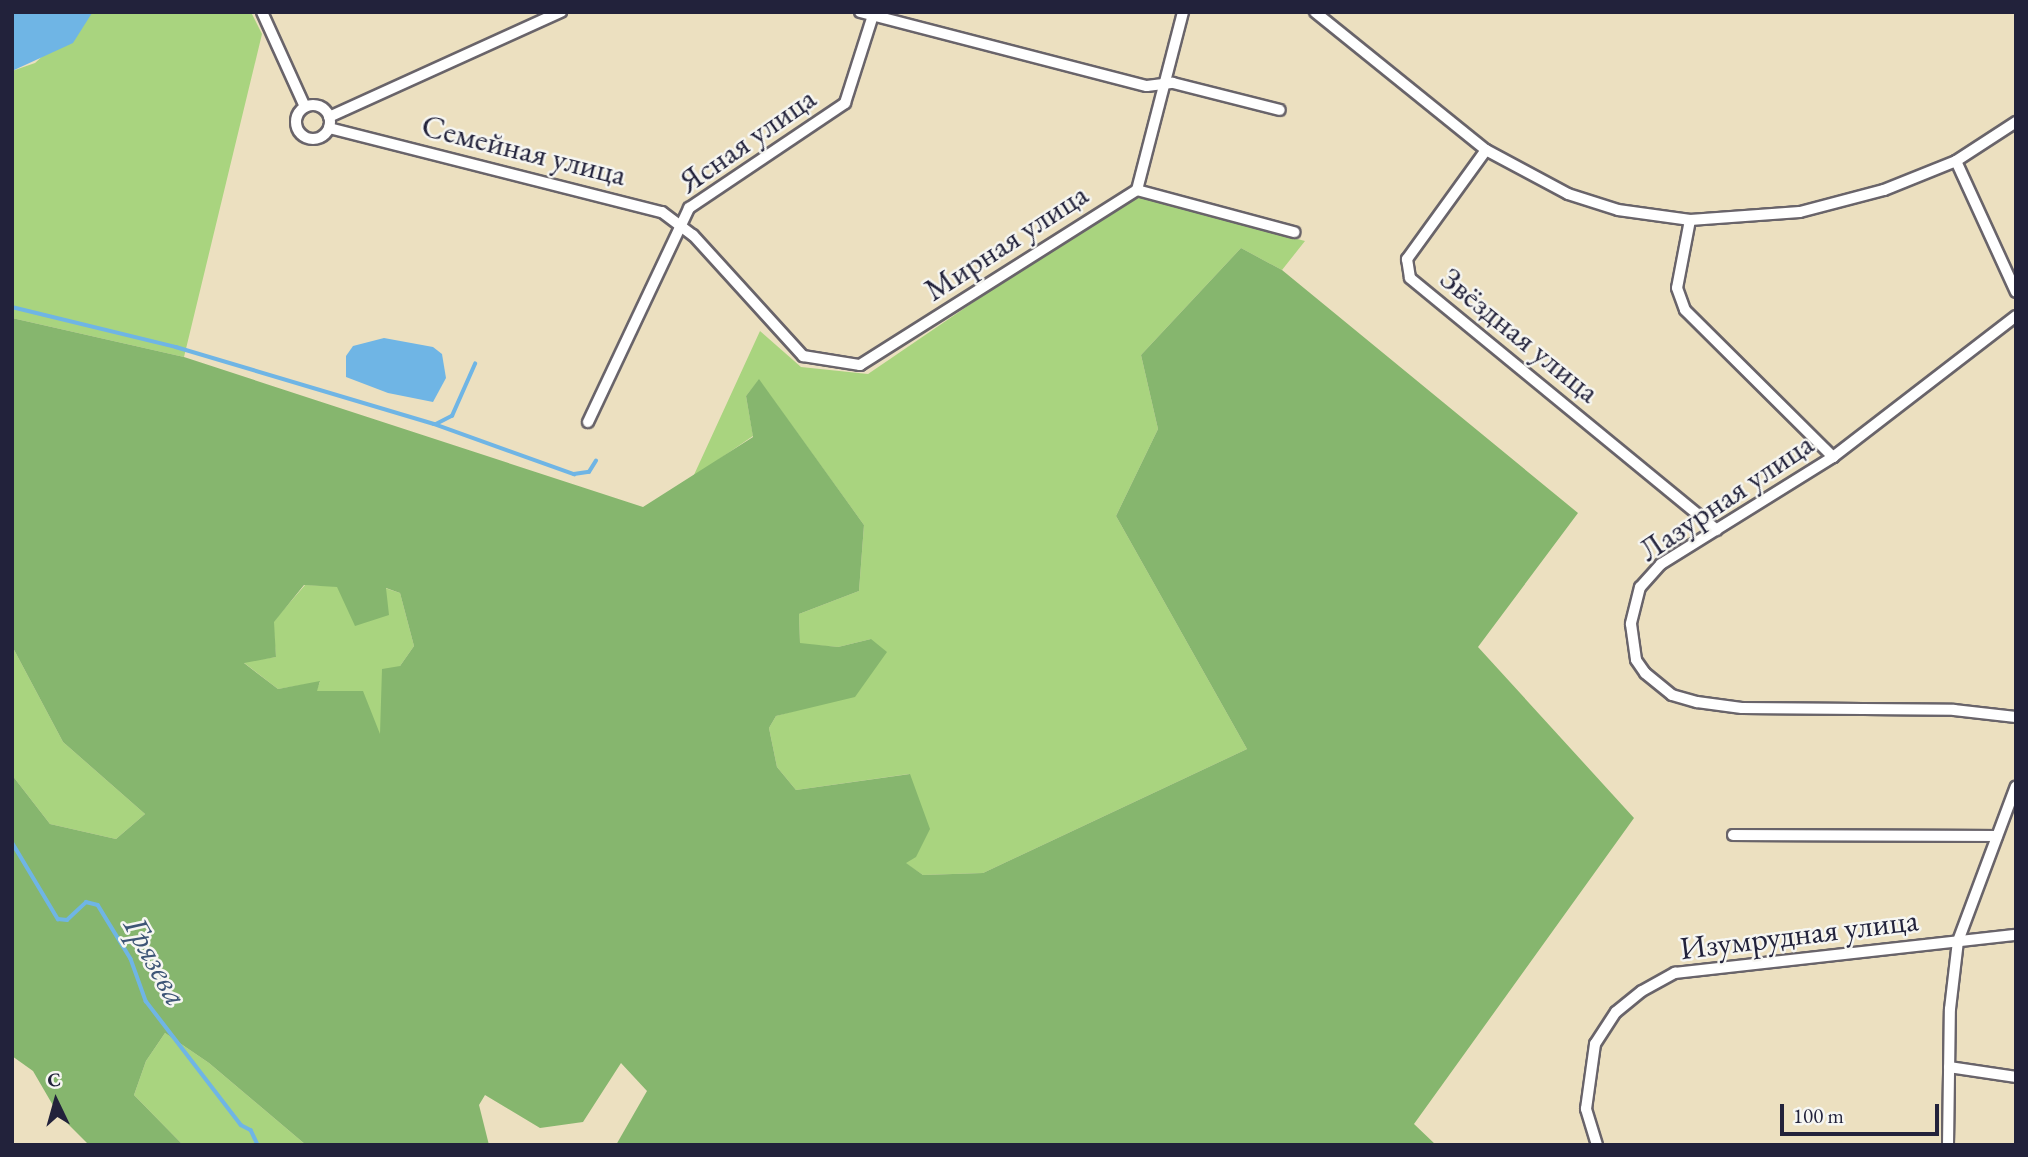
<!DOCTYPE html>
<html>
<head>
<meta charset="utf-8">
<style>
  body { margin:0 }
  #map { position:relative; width:2028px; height:1157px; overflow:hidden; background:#ece0c0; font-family:"EB Garamond",serif }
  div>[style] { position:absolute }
  .green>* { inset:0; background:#a9d47f }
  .forest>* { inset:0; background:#86b66e }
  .water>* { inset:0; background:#6fb5e5 }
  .stream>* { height:3.5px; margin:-1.75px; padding:0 1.75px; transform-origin:1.75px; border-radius:1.75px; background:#6fb5e5 }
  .roads { filter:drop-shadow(2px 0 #69646a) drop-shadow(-2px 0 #69646a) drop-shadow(0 2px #69646a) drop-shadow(0 -2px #69646a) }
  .street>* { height:10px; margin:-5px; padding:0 5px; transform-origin:5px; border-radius:5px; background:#fff }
  .street>.ring { margin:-5px; padding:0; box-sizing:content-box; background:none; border:10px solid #fff; border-radius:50% }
  span { translate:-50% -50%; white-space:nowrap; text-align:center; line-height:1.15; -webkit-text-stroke:5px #f6f6f2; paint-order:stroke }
  .street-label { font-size:32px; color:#22223b }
  .water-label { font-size:33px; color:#3d5576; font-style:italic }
  .frame { position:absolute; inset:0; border:14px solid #22223b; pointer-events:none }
  .north { position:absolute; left:21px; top:1066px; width:70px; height:70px; -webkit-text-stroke:5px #f6f6f2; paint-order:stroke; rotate:355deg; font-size:19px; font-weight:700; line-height:28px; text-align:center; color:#22223b }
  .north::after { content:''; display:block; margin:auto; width:24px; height:32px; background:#22223b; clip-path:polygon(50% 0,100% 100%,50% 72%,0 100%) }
  .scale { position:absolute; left:1780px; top:1104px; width:159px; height:32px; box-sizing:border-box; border:4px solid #22223b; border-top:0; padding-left:9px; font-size:21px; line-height:24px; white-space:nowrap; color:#22223b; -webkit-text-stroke:5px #f6f6f2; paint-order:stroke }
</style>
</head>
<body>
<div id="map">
  <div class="green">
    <div style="clip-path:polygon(91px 12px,251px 12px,262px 34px,184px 357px,12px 318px,12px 71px,35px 63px)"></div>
    <div style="clip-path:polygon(1138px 197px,1305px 241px,1282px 270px,1241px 248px,1141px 355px,1158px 429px,1116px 516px,1247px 749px,983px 873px,923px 875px,905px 863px,909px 774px,796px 790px,777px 767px,769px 728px,776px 716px,801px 709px,871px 639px,838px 647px,800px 644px,799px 614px,859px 591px,864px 525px,759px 380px,746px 396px,753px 436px,693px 477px,760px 331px,801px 367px,868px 374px,1125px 199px)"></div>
    <div style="clip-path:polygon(305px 585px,385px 588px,400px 593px,414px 646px,400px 666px,380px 736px,316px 691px,320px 682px,278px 689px,243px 662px,276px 657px,273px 622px)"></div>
    <div style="clip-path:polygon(12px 646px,63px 742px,145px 814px,116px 839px,50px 824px,12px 775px)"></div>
    <div style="clip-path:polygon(165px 1033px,209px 1063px,306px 1145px,183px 1145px,134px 1095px,146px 1061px)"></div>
  </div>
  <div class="forest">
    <div style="clip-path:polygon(evenodd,1241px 248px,1282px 270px,1578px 513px,1478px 647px,1634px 818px,1414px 1124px,1436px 1145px,616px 1145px,647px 1091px,621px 1063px,583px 1122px,540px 1128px,485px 1095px,479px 1105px,489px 1145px,306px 1145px,209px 1063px,165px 1033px,146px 1061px,134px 1095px,183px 1145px,89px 1145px,58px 1114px,33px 1071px,12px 1056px,12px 775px,50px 824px,116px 839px,145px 814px,63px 742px,12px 646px,12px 318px,184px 357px,643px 507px,753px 437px,746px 396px,759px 379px,864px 525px,859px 591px,799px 614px,800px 643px,838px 647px,871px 639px,887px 652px,855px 697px,776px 716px,769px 728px,777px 767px,796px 790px,910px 774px,930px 829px,916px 857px,906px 863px,923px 875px,983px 873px,1247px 749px,1116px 516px,1158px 429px,1141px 355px,1241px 248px,304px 585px,337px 587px,355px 626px,389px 615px,386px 588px,400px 593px,414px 646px,400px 666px,382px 669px,380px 734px,363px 691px,317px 691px,320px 681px,278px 689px,244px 663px,276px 657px,274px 622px,304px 585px)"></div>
  </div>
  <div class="water">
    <div style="clip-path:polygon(12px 12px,91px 12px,92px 13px,73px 43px,12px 71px)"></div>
    <div style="clip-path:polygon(384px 338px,433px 347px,442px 354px,446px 378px,433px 402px,388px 393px,346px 377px,346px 356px,353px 346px)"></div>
  </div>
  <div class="stream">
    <div style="left:12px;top:307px;width:169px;rotate:13.7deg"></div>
    <div style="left:176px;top:347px;width:269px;rotate:16.6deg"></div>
    <div style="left:434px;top:424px;width:149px;rotate:19.7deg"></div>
    <div style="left:574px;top:474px;width:15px;rotate:-8deg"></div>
    <div style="left:589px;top:472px;width:13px;rotate:-58deg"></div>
    <div style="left:436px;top:424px;width:18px;rotate:-27deg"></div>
    <div style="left:452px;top:416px;width:57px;rotate:-66.1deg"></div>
    <div style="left:12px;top:842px;width:90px;rotate:59.1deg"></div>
    <div style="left:58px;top:919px;width:9px;rotate:6deg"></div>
    <div style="left:67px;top:920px;width:26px;rotate:-43deg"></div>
    <div style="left:86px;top:902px;width:12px;rotate:14deg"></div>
    <div style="left:98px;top:905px;width:63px;rotate:58.6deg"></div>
    <div style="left:131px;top:959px;width:45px;rotate:70.3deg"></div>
    <div style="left:146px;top:1001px;width:156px;rotate:52.5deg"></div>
    <div style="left:241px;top:1125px;width:11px;rotate:27deg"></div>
    <div style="left:251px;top:1130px;width:17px;rotate:65deg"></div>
  </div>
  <div class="roads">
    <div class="street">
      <div style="left:262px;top:12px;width:104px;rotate:65.6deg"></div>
      <div style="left:860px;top:12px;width:296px;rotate:14.5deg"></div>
      <div style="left:1147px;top:86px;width:26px;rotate:-7deg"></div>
      <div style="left:1173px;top:83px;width:110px;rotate:14.2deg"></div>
      <div style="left:1315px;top:12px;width:220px;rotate:38.9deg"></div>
      <div style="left:1486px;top:150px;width:93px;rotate:28.2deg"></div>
      <div style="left:1568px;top:194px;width:52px;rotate:17.7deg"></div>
      <div style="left:1618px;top:210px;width:73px;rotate:7.9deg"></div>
      <div style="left:1690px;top:220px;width:110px;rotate:-4.2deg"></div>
      <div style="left:1800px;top:212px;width:87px;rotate:-14.7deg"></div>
      <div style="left:1884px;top:190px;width:78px;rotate:-21.9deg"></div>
      <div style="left:1956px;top:161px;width:72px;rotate:-33deg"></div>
      <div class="ring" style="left:296px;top:105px;width:24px;height:24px"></div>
      <div style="left:329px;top:117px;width:255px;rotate:-24.4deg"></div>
      <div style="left:329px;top:128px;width:343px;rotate:14.2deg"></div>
      <div style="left:662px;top:212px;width:39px;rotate:37deg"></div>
      <div style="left:693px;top:235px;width:164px;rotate:47.7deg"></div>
      <div style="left:803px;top:356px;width:58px;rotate:9deg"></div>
      <div style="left:860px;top:365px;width:328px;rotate:-32.3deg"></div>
      <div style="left:1137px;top:190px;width:184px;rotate:-75.5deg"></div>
      <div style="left:1486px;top:150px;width:135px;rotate:125.9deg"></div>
      <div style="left:1407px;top:259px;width:19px;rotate:81deg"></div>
      <div style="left:1410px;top:278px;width:397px;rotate:39.4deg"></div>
      <div style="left:1956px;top:161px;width:144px;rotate:65.4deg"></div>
      <div style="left:1137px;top:190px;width:163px;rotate:15deg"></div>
      <div style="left:1690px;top:220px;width:69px;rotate:100.8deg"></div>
      <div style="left:1677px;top:288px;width:23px;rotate:70deg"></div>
      <div style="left:1685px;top:310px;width:209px;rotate:44.8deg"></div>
      <div style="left:2016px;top:316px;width:231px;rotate:142.4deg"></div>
      <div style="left:1833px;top:457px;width:203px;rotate:148.1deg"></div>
      <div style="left:1661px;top:564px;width:31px;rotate:132deg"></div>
      <div style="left:1640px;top:587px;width:38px;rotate:104deg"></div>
      <div style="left:1631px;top:624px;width:36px;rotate:82deg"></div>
      <div style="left:1636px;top:660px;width:16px;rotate:55deg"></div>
      <div style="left:1645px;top:673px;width:35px;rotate:39deg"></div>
      <div style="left:1672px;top:695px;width:26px;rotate:16deg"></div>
      <div style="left:1697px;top:702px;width:45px;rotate:7.6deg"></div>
      <div style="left:1742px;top:708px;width:212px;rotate:0.5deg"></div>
      <div style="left:1954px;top:710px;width:62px;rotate:6.4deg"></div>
      <div style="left:588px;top:422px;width:237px;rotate:-64.7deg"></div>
      <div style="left:689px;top:208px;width:188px;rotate:-33.9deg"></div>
      <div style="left:845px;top:103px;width:96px;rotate:-72.3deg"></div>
      <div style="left:1733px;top:835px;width:264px;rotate:0.2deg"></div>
      <div style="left:1949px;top:1067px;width:68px;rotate:8.5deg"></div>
      <div style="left:1597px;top:1145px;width:38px;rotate:-107deg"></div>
      <div style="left:1586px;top:1109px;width:66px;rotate:-82.1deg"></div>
      <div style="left:1595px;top:1044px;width:38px;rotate:-57deg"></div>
      <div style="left:1616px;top:1012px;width:33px;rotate:-39deg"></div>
      <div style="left:1642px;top:991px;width:38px;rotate:-29deg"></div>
      <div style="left:1675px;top:973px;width:343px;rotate:-6.4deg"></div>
      <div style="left:1948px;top:1145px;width:136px;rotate:-89.2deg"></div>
      <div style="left:1950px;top:1009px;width:68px;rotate:-83.3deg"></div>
      <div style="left:1958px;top:941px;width:165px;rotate:-69.5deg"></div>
    </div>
  </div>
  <div class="street-label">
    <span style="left:747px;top:140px;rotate:-35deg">Ясная улица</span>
    <span style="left:524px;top:150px;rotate:14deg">Семейная улица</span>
    <span style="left:1006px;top:242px;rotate:-33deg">Мирная улица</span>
    <span style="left:1520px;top:335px;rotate:39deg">Звёздная улица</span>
    <span style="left:1726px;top:497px;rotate:-34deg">Лазурная улица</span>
    <span style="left:1799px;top:934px;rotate:-7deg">Изумрудная улица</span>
  </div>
  <div class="water-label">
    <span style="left:156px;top:961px;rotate:61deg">Грязева</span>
  </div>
  <div class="frame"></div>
  <div class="north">С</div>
  <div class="scale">100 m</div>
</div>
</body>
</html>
